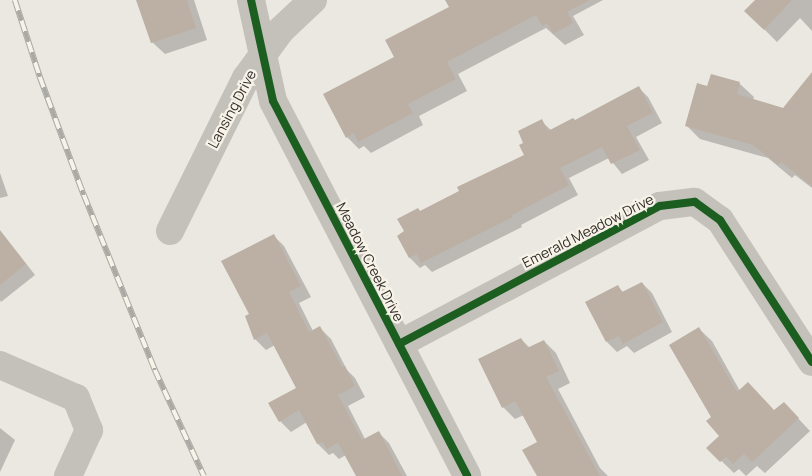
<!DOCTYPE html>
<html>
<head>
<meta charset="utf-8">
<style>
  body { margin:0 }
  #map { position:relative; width:812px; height:476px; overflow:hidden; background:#ebe8e1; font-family:Manrope,sans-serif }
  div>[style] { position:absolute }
  .shadow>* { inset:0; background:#0003 }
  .building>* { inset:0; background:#bcb0a4 }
  .street>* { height:28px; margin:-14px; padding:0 14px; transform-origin:14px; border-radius:14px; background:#c4c0ba }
  .rail>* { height:5.5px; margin-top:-2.75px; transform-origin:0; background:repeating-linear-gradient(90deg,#f7f3e9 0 11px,#aba9a4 0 22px); box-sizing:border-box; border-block:1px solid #aba9a4 }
  .cycleway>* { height:8px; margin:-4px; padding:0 4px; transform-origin:4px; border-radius:4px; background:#1b5e20 }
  span { translate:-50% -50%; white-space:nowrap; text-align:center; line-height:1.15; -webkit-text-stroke:4.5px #f7f3e9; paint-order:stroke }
  .street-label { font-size:14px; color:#342e29 }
</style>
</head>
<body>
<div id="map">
  <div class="shadow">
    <div style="clip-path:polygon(138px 0,194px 0,207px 40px,165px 54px,152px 42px)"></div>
    <div style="clip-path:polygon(454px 0,603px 0,573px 16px,584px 35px,565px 45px,546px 28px,458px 74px,467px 91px,419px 116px,423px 125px,371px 153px,364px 146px,359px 149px,347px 137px,395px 57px,450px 7px)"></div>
    <div style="clip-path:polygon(757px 0,812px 0,812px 31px,800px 18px,777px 42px,746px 11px)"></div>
    <div style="clip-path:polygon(712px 76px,740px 84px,754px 97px,753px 100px,812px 116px,812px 188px,795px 175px,792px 178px,768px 158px,700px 139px,686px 125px,708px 87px)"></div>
    <div style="clip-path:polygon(638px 87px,648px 97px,662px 123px,636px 137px,649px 160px,622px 174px,609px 158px,569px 178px,578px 195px,521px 225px,522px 227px,432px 272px,425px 265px,420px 268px,410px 258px,406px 232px,421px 212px,526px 155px,525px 143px,541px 121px,551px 130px,575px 121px)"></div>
    <div style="clip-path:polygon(0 173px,8px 196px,0 198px)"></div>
    <div style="clip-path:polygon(0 230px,35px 275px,1px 302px,0 300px)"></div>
    <div style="clip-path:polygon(273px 235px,284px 246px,311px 297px,299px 303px,313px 331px,320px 328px,331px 339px,347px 370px,355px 378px,365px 397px,348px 406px,365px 439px,378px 432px,389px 443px,407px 476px,357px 476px,346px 455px,339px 459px,333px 453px,329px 455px,318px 444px,307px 422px,291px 432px,280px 421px,298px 389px,275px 345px,266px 350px,255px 339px,251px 315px)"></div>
    <div style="clip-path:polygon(642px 283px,652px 293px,672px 332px,634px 353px,627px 346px,617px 352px,607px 342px,618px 287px,624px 293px)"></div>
    <div style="clip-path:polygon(699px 329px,712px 341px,740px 391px,775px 411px,796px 416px,810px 431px,765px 473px,757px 466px,746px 476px,739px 469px,734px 473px,708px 448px,720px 436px,712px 417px)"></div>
    <div style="clip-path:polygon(521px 339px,530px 348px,544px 341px,556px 353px,570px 383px,558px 389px,600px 468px,608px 476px,539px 476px,539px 442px,524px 415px,515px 419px,503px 407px)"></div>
    <div style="clip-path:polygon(0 428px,15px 440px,0 472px)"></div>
  </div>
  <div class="building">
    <div style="clip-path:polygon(136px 0,187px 0,196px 28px,151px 43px)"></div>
    <div style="clip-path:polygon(445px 0,590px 0,567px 12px,573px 23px,553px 34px,547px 23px,542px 26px,536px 15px,447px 62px,456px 79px,408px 104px,413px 113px,358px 142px,354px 133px,346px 138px,323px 94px,394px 57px,385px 40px,449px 7px)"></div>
    <div style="clip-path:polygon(755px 0,792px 0,764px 30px,744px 11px)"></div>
    <div style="clip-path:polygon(812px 72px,812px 186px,781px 162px,778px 165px,753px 145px,685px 126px,697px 83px,707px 86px,711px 74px,740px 82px,737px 94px,783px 108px)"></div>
    <div style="clip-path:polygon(639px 86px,653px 113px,627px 126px,640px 150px,611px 164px,602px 147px,560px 168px,569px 185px,512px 215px,513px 217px,421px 263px,417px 254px,409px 258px,397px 236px,404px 231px,397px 219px,418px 208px,420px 211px,459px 191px,457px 187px,524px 155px,519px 145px,523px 143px,518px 131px,542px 119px,548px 131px,573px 118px,575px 120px)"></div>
    <div style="clip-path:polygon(0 231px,26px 264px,0 285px)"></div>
    <div style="clip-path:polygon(274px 234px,301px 286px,289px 292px,309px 332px,320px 326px,342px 367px,345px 366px,355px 386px,338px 395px,362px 440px,379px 431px,402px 476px,356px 476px,338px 443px,327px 449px,323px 442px,317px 444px,299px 410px,279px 422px,268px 403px,296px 388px,267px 333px,254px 340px,245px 316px,249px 314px,221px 261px)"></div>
    <div style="clip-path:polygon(642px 282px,663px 322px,623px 344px,619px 336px,606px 342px,585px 302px,618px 285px,622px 292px)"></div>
    <div style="clip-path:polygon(699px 327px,737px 392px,748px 382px,774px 410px,784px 402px,799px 418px,752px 462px,744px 454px,733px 464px,726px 457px,720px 462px,706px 448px,719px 436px,706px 421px,711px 417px,669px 345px)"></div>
    <div style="clip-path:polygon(521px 338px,527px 348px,544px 340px,559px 371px,546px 377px,600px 476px,537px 476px,522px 450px,537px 442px,515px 401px,502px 408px,478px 359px)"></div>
  </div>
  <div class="street">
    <div style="left:251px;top:0;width:103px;rotate:77.7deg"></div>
    <div style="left:273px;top:101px;width:422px;rotate:62.6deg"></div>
    <div style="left:170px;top:231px;width:171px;rotate:-63.6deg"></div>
    <div style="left:246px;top:78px;width:59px;rotate:-53.9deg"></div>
    <div style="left:281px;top:30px;width:44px;rotate:-43.2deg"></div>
    <div style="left:399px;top:344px;width:295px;rotate:-27.9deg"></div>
    <div style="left:660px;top:206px;width:35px;rotate:-7deg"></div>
    <div style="left:695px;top:202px;width:31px;rotate:36deg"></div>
    <div style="left:720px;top:220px;width:169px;rotate:57.1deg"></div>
    <div style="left:0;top:365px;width:83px;rotate:23.5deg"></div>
    <div style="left:76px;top:398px;width:35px;rotate:68deg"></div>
    <div style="left:89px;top:430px;width:51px;rotate:114.5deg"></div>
  </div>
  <div class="rail">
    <div style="left:15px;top:0;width:81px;rotate:72deg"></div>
    <div style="left:40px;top:77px;width:126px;rotate:69.6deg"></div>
    <div style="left:84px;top:195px;width:189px;rotate:67.9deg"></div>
    <div style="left:155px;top:370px;width:117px;rotate:65.2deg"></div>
  </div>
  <div class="cycleway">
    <div style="left:251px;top:0;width:103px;rotate:77.7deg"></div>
    <div style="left:273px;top:101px;width:422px;rotate:62.6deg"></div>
    <div style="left:399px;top:344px;width:295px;rotate:-27.9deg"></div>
    <div style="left:660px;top:206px;width:35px;rotate:-7deg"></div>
    <div style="left:695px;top:202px;width:31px;rotate:36deg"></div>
    <div style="left:720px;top:220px;width:169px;rotate:57.1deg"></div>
  </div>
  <div class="street-label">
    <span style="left:232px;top:109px;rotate:-62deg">Lansing Drive</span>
    <span style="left:588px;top:231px;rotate:-27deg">Emerald Meadow Drive</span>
    <span style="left:370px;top:262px;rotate:63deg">Meadow Creek Drive</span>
  </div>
</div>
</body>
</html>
